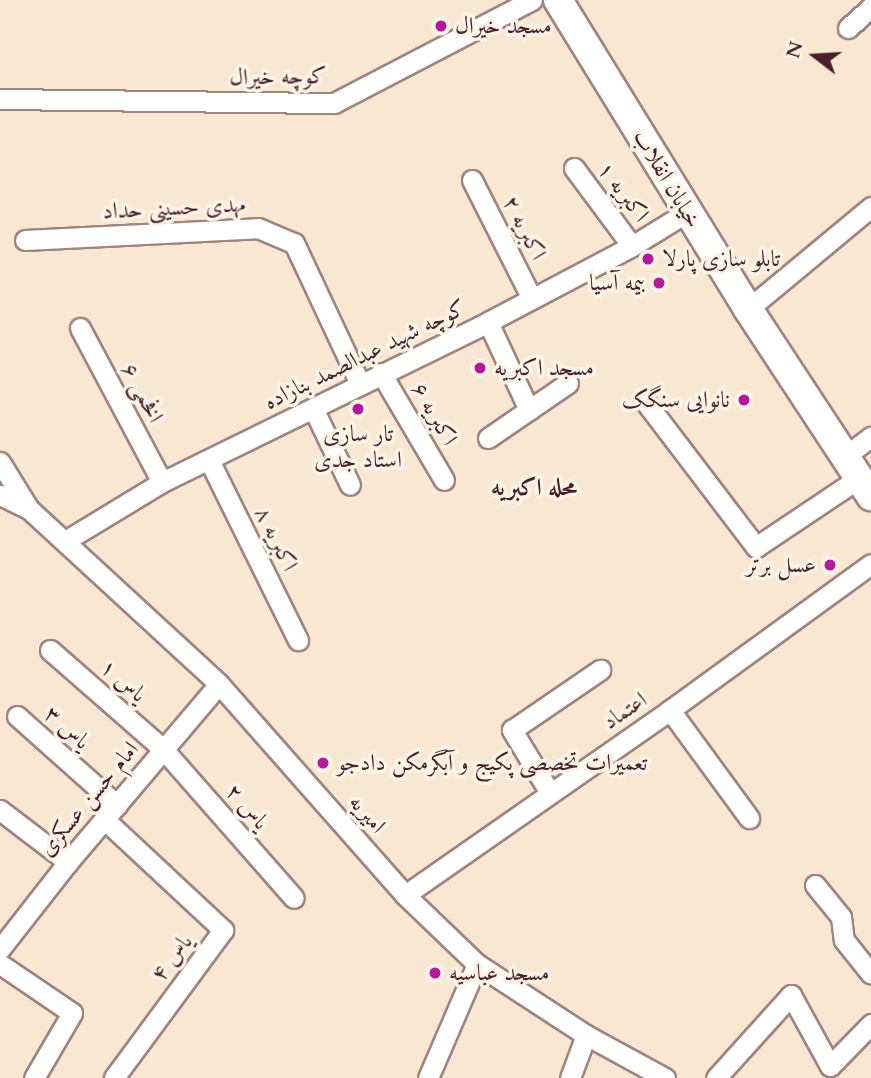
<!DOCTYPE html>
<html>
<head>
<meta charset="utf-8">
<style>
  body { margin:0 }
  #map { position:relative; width:871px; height:1078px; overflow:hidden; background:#f8e8d1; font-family:Cardo,Amiri,serif }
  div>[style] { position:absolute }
  .roads { filter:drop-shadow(2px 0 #a1847e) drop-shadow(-2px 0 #a1847e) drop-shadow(0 2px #a1847e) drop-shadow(0 -2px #a1847e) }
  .street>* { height:19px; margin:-9.5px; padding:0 9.5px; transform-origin:9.5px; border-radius:9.5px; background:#fff }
  .secondary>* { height:28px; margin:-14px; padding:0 14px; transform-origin:14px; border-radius:14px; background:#fff }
  .dots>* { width:19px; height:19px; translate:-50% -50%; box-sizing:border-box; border:4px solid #fcf5e5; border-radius:50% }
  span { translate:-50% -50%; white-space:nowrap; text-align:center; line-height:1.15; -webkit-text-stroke:7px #fcf5e5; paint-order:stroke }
  .poi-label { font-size:23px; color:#4a1f2b }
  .left { translate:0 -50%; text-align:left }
  .right { translate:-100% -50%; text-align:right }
  .street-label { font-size:23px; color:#4a1f2b }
  .neighbourhood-label { font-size:24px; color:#4a1f2b; font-weight:700 }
  .north { position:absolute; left:780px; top:21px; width:70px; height:70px; -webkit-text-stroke:5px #fcf5e5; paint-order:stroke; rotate:287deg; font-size:19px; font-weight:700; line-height:28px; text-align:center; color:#4a1f2b }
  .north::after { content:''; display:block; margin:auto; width:24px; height:32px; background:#4a1f2b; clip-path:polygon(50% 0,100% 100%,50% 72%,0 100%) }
</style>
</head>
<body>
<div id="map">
  <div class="roads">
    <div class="street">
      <div style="left:848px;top:28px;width:31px;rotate:-42deg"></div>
      <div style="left:0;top:99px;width:334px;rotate:0.7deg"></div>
      <div style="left:334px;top:103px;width:223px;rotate:-27.5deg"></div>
      <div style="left:574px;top:168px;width:97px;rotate:53.4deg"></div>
      <div style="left:472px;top:180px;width:133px;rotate:63.2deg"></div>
      <div style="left:25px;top:240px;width:233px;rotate:-2.9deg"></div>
      <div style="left:258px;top:228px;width:39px;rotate:23deg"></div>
      <div style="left:294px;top:243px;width:156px;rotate:64.9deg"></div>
      <div style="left:748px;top:309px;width:160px;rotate:-39.7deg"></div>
      <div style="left:488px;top:322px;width:97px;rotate:65deg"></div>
      <div style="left:80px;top:328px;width:174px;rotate:62deg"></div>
      <div style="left:381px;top:373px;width:124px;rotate:59.5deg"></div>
      <div style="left:644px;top:400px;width:185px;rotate:52.7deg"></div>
      <div style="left:756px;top:547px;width:124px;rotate:-33.8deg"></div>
      <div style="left:313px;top:408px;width:85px;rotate:64.3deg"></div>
      <div style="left:488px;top:438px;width:97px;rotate:-34.5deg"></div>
      <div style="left:844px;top:457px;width:34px;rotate:-37deg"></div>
      <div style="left:209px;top:460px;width:201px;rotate:63.7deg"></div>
      <div style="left:0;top:462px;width:55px;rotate:58.3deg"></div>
      <div style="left:29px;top:509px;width:258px;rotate:42.6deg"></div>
      <div style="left:219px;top:684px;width:281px;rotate:48.6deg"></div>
      <div style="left:405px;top:895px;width:100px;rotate:43.8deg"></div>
      <div style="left:477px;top:964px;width:130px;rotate:33.1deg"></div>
      <div style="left:586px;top:1035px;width:90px;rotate:28.6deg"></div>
      <div style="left:0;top:495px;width:32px;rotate:26deg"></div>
      <div style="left:65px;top:541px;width:114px;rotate:-31.3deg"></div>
      <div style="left:162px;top:482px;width:363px;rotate:-26.1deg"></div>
      <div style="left:488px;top:322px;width:163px;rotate:-27.8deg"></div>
      <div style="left:632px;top:246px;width:65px;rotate:-31.7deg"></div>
      <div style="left:50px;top:650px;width:150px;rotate:41.2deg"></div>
      <div style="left:163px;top:749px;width:198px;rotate:48.7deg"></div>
      <div style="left:670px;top:710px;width:134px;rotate:53.8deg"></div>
      <div style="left:17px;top:716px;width:134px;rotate:41.7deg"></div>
      <div style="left:550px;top:793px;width:74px;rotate:-121.1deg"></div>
      <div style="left:512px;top:730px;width:107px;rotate:-34.3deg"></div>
      <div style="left:0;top:810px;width:86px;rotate:37.4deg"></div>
      <div style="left:104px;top:819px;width:163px;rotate:43deg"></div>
      <div style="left:223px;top:930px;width:184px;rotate:126.4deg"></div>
      <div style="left:815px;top:885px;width:41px;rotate:50.9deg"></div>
      <div style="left:841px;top:917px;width:23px;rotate:83deg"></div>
      <div style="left:844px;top:940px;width:43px;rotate:51.5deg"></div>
      <div style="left:405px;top:895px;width:323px;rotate:-34.9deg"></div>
      <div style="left:670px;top:710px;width:248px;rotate:-36deg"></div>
      <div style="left:0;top:949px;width:110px;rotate:-52deg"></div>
      <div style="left:68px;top:862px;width:233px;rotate:-49.7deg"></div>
      <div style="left:0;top:964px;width:87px;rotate:34.2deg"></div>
      <div style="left:72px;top:1013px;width:75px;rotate:120.3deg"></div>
      <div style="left:428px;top:1078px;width:124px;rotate:-66.7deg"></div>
      <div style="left:570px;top:1078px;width:46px;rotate:-69.6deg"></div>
      <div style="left:716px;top:1078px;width:112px;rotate:-47.9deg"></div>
      <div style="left:791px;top:995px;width:81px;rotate:61.2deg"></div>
      <div style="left:830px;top:1066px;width:59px;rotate:-45.7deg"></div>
    </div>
    <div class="secondary">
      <div style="left:558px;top:0;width:363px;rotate:58.4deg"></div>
      <div style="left:748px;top:309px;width:224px;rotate:56.7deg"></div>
    </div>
  </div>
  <div class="dots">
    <div style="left:441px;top:26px;background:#b5179e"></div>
    <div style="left:648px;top:259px;background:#b5179e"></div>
    <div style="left:659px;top:283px;background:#b5179e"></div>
    <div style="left:480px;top:368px;background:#b5179e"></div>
    <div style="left:744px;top:400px;background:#b5179e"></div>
    <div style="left:358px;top:409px;background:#b5179e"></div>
    <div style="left:830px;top:565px;background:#b5179e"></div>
    <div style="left:323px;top:763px;background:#b5179e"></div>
    <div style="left:435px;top:973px;background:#b5179e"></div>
  </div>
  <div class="poi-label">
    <span class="left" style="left:455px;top:26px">مسجد خیرال</span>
    <span class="left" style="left:662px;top:259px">تابلو سازی پارلا</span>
    <span class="right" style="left:645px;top:283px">بیمه آسیا</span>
    <span class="left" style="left:494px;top:368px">مسجد اکبریه</span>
    <span class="right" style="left:730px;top:400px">نانوایی سنگک</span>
    <span style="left:358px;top:447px">تار سازی<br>استاد جدی</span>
    <span class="right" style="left:816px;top:565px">عسل برتر</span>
    <span class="left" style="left:337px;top:763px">تعمیرات تخصصی پکیج و آبگرمکن دادجو</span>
    <span class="left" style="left:449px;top:973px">مسجد عباسیه</span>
  </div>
  <div class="street-label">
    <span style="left:278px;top:77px;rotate:-1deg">کوچه خیرال</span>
    <span style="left:667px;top:179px;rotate:59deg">خیابان انقلاب</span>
    <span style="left:623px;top:192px;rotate:53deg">اکبریه ۱</span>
    <span style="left:174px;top:208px;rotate:-3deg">مهدی حسینی حداد</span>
    <span style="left:524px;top:228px;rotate:63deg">اکبریه ۲</span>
    <span style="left:365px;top:355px;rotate:-26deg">کوچه شهید عبدالصمد بنازاده</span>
    <span style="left:142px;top:393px;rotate:62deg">افخمی ۶</span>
    <span style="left:434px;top:414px;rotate:60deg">اکبریه ۶</span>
    <span style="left:276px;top:539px;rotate:64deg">اکبریه ۸</span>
    <span style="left:123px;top:681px;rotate:41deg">یاس ۱</span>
    <span style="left:625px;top:711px;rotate:-34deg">اعتماد</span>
    <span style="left:67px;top:728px;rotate:42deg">یاس ۳</span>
    <span style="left:89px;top:799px;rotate:-50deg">امام حسن عسکری</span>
    <span style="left:247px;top:807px;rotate:49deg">یاس ۲</span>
    <span style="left:367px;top:814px;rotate:49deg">امیریه</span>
    <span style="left:172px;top:958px;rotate:-53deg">یاس ۴</span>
  </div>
  <div class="neighbourhood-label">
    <span style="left:534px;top:488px">محله اکبریه</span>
  </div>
  <div class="north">N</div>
</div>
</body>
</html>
